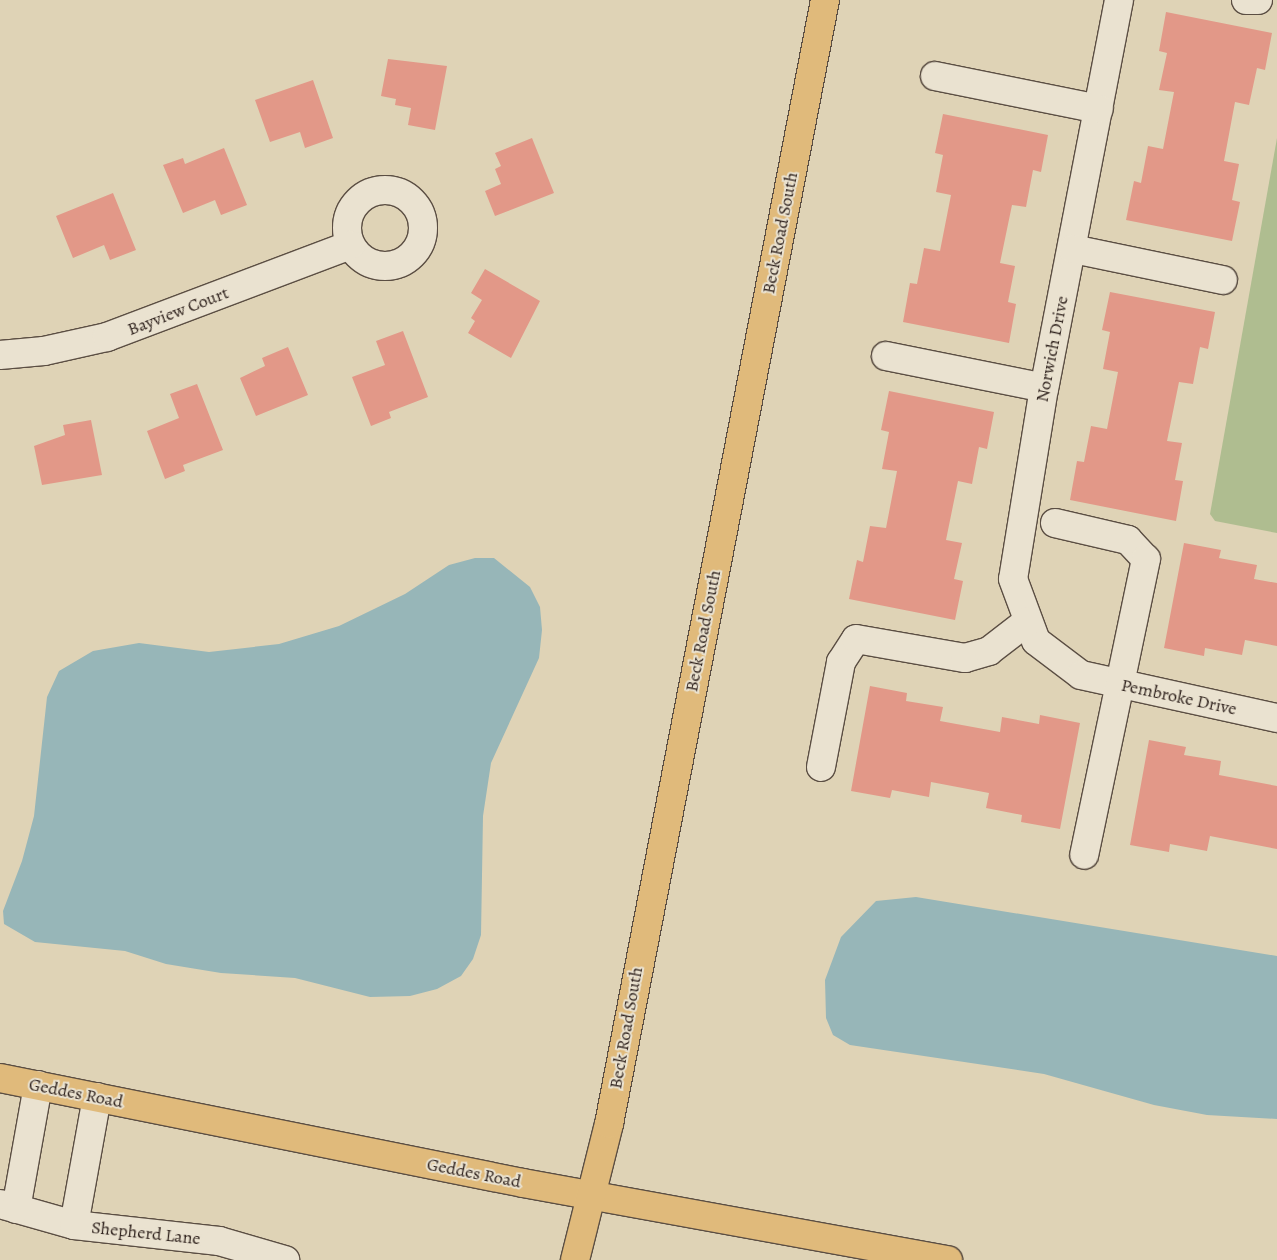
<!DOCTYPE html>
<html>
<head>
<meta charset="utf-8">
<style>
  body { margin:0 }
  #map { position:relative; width:1277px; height:1260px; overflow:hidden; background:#dfd3b6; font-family:Alegreya,serif }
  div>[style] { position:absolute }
  .green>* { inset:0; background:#afbd90 }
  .water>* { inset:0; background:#97b6b8 }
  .building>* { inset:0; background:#e29888 }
  .roads { filter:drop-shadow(1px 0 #5b4e43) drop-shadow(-1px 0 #5b4e43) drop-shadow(0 1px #5b4e43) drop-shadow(0 -1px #5b4e43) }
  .minor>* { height:28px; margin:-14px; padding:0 14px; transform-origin:14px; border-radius:14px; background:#eae2d0 }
  .minor>.ring { margin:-14px; padding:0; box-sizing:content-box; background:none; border:28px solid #eae2d0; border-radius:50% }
  .major>* { height:28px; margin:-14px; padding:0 14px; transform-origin:14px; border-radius:14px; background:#e0ba7b }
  span { translate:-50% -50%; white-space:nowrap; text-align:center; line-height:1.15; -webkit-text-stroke:4px #eae2d0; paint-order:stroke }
  .street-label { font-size:18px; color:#2f221d }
</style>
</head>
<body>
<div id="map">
  <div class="green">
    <div style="clip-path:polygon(1277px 138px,1277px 533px,1215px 521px,1210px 514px)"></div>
  </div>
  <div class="water">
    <div style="clip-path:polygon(475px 558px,494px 558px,530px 587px,540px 607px,542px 630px,539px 658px,491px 763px,483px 816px,481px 935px,473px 959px,461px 976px,437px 989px,410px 996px,370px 997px,295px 978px,221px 973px,166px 964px,125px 951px,35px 942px,4px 924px,3px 911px,22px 861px,34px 816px,47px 697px,59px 671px,93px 651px,139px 643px,209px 652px,279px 644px,339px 626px,405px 594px,449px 565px)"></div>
    <div style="clip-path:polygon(916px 897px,1277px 956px,1277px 1119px,1207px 1115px,1154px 1105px,1044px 1074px,850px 1045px,833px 1035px,826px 1018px,825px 980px,841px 937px,876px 901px)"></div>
  </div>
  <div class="building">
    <div style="clip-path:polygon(1166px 12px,1272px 33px,1265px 70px,1257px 68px,1249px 105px,1235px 102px,1224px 161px,1239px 164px,1232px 200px,1240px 202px,1232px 241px,1126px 220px,1134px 181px,1141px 183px,1148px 146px,1163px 149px,1174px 92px,1159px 90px,1167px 53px,1159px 51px)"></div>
    <div style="clip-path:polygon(388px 59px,447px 66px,435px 130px,408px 125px,411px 108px,395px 105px,396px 99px,381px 96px)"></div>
    <div style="clip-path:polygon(313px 80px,333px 138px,305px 148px,300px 132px,270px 142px,255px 100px)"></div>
    <div style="clip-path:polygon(943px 114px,1048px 135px,1041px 172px,1033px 170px,1026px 207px,1012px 205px,1000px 263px,1015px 266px,1008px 302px,1016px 304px,1009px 343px,903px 322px,910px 283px,917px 284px,924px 248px,940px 251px,951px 195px,936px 192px,943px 155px,935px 153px)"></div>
    <div style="clip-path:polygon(532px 138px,554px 193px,495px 216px,485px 191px,501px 184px,495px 169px,501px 166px,495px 153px)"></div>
    <div style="clip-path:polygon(224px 148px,247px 205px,221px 215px,215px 200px,183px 213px,163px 165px,183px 158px,185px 164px)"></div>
    <div style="clip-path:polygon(113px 193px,136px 250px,110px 260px,104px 245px,73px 258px,56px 216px)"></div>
    <div style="clip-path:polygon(485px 269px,540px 301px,511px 358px,468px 333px,475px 321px,471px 318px,482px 300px,471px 293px)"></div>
    <div style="clip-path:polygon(1110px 292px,1215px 312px,1208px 349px,1200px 347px,1193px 384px,1179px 382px,1167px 441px,1182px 443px,1175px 480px,1183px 481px,1176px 521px,1070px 500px,1077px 461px,1084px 462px,1091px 426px,1107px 429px,1118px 372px,1103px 369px,1110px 332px,1102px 330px)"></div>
    <div style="clip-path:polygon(403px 331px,428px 397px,389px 412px,391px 418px,371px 426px,352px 377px,385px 365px,376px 341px)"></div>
    <div style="clip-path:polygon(288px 347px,308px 395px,256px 416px,240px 378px,265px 366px,262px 358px)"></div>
    <div style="clip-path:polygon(197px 384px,223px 450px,183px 465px,185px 471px,165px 479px,147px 431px,179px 418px,170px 394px)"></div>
    <div style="clip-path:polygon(889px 391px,994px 412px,987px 449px,979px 447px,972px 484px,958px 481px,946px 540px,962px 543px,954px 579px,963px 581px,955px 620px,849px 599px,857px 560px,863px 562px,870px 526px,886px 528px,897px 471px,882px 469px,889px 432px,881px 430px)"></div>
    <div style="clip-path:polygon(91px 420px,102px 475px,42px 485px,34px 446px,65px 435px,63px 425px)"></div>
    <div style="clip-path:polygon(1184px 543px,1221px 550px,1219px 558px,1257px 565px,1254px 579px,1277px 583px,1277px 646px,1245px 640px,1242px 655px,1205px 648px,1204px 656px,1164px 648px)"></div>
    <div style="clip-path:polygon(870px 686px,907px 693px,906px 701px,943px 707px,940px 721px,1000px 732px,1002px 717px,1039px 724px,1040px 715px,1080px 723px,1060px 829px,1021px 822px,1022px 815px,986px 808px,989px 793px,931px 782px,929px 797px,892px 790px,890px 798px,851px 791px)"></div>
    <div style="clip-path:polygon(1149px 740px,1186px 747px,1184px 755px,1221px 761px,1219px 775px,1277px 786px,1277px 849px,1210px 836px,1207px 851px,1170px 844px,1169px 852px,1130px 845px)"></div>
  </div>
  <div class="roads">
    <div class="minor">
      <div style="left:1119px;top:0;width:395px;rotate:100.9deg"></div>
      <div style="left:1044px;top:388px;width:193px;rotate:99.2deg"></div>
      <div style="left:1013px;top:579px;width:66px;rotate:69.6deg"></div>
      <div style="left:1036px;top:641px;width:56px;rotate:37.1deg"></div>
      <div style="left:1081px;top:675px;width:201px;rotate:12.4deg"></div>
      <div style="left:1246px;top:0;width:12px"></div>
      <div style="left:935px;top:76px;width:167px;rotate:11.4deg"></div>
      <div class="ring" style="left:347px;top:190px;width:48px;height:48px"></div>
      <div style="left:1073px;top:249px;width:153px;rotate:11.7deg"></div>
      <div style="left:0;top:355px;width:44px;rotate:-5.2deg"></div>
      <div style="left:44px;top:351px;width:65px;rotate:-12.5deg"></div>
      <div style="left:107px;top:337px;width:260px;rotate:-20.7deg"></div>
      <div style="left:886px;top:356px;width:161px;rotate:11.4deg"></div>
      <div style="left:1055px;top:523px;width:75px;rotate:13.1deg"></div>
      <div style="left:1128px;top:540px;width:26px;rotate:47deg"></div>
      <div style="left:1146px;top:559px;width:302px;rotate:101.8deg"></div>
      <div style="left:821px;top:767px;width:107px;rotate:-79.2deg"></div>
      <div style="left:841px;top:662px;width:27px;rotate:-57deg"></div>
      <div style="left:856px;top:639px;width:111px;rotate:9.9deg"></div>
      <div style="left:965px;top:658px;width:25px;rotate:-16deg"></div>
      <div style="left:989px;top:651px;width:49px;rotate:-37.6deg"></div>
      <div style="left:0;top:1204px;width:77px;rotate:15.8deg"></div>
      <div style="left:74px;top:1225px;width:146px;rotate:6.3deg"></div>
      <div style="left:219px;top:1241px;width:69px;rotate:16.1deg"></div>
      <div style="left:16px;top:1209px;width:126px;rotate:-79.9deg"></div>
      <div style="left:74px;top:1225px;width:130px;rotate:-79.8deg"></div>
    </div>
    <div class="major">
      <div style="left:0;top:1078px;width:533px;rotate:11.35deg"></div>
      <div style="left:523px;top:1183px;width:432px;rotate:10.3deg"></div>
      <div style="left:575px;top:1260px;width:140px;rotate:-76deg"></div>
      <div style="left:609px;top:1124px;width:1145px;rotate:-79.12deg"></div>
    </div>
  </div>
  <div class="street-label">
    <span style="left:780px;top:233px;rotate:-79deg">Beck Road South</span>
    <span style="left:178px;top:311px;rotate:-21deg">Bayview Court</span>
    <span style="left:1052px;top:349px;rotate:-79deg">Norwich Drive</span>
    <span style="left:703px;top:631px;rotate:-79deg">Beck Road South</span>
    <span style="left:1179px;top:697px;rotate:12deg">Pembroke Drive</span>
    <span style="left:626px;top:1028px;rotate:-80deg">Beck Road South</span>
    <span style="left:76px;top:1093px;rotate:11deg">Geddes Road</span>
    <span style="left:474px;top:1173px;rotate:11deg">Geddes Road</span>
    <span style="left:146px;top:1233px;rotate:6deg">Shepherd Lane</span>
  </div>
</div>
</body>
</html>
